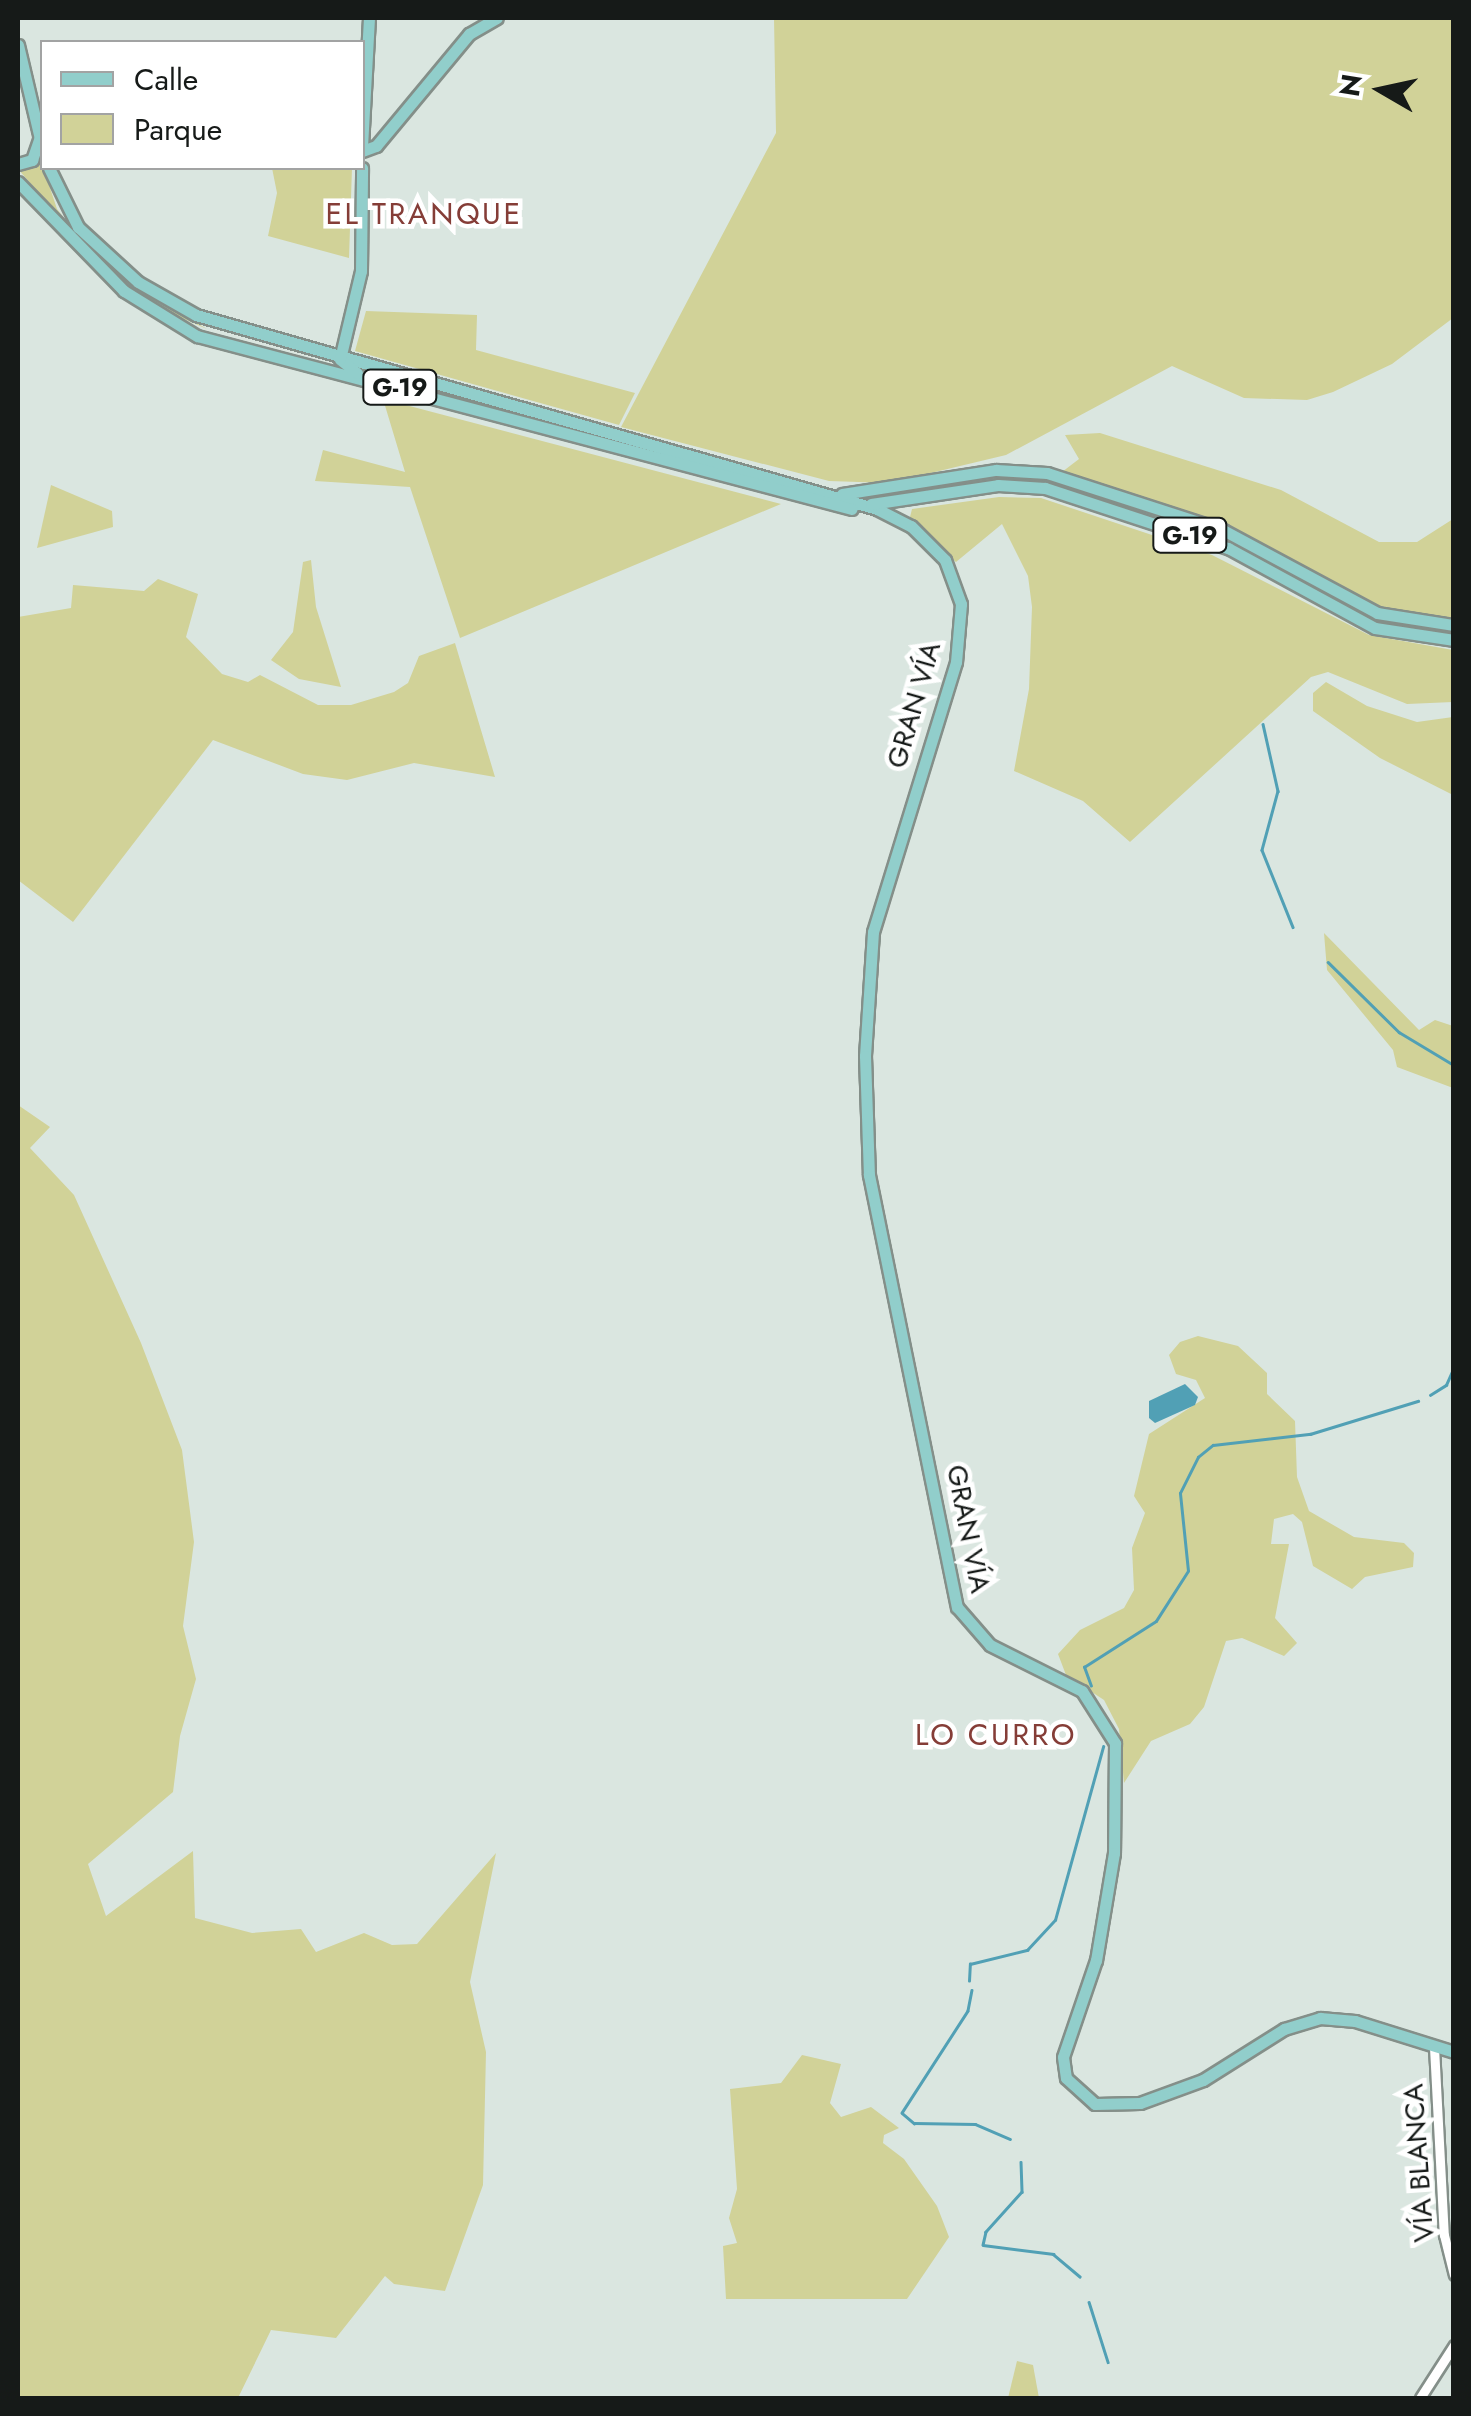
<!DOCTYPE html>
<html>
<head>
<meta charset="utf-8">
<style>
  body { margin:0 }
  #map { position:relative; width:1471px; height:2416px; overflow:hidden; background:#dae6e0; font-family:Jost,sans-serif }
  div>[style] { position:absolute }
  .green>* { inset:0; background:#d1d298 }
  .water>* { inset:0; background:#51a0b5 }
  .stream>* { height:2.5px; margin:-1.25px; padding:0 1.25px; transform-origin:1.25px; border-radius:1.25px; background:#51a0b5 }
  .roads { filter:drop-shadow(2px 0 #848f89) drop-shadow(-2px 0 #848f89) drop-shadow(0 2px #848f89) drop-shadow(0 -2px #848f89) }
  .minor>* { height:9px; margin:-4.5px; padding:0 4.5px; transform-origin:4.5px; border-radius:4.5px; background:#fff }
  .major>* { height:11px; margin:-5.5px; padding:0 5.5px; transform-origin:5.5px; border-radius:5.5px; background:#91cecb }
  span { translate:-50% -50%; white-space:nowrap; text-align:center; line-height:1.15; -webkit-text-stroke:9px #fff; paint-order:stroke }
  .shield-label span { padding:2px 8px; background:#fff; border:2px solid; border-radius:8px; -webkit-text-stroke-width:0 }
  .shield-label { font-size:25px; color:#161a18; font-weight:700 }
  .street-label { font-size:28px; color:#161a18 }
  .neighbourhood-label { font-size:30px; color:#853d37; letter-spacing:2.5px }
  .frame { position:absolute; inset:0; border:20px solid #161a18; pointer-events:none }
  .legend { position:absolute; left:40px; top:40px; width:325px; height:130px; box-sizing:border-box; background:#fff; border:2px solid #a2a3a3; margin:0; padding:12px 18px; list-style:none; font-size:30px; color:#161a18 }
  .legend li { display:flex; align-items:center; gap:20px; height:50px }
  .legend b { width:50px; border:2px solid #a2a3a3 }
  .north { position:absolute; left:1331px; top:40px; width:100px; height:100px; -webkit-text-stroke:8px #fff; paint-order:stroke; rotate:279deg; font-size:28px; font-weight:700; line-height:40px; text-align:center; color:#161a18 }
  .north::after { content:''; display:block; margin:auto; width:35px; height:45px; background:#161a18; clip-path:polygon(50% 0,100% 100%,50% 72%,0 100%) }
</style>
</head>
<body>
<div id="map">
  <div class="green">
    <div style="clip-path:polygon(774px 18px,1453px 18px,1453px 318px,1392px 364px,1333px 392px,1307px 400px,1244px 398px,1172px 366px,1006px 455px,889px 483px,829px 481px,621px 427px,776px 133px)"></div>
    <div style="clip-path:polygon(39px 155px,57px 209px,71px 227px,139px 289px,207px 329px,152px 305px,73px 232px,18px 169px)"></div>
    <div style="clip-path:polygon(272px 168px,352px 168px,349px 258px,268px 236px,277px 193px)"></div>
    <div style="clip-path:polygon(366px 311px,477px 315px,476px 350px,635px 393px,619px 425px,355px 351px)"></div>
    <div style="clip-path:polygon(383px 399px,781px 504px,460px 638px,410px 487px,315px 481px,323px 450px,405px 472px)"></div>
    <div style="clip-path:polygon(1100px 433px,1281px 490px,1379px 542px,1417px 542px,1453px 519px,1453px 620px,1379px 606px,1250px 538px,1062px 472px,1079px 459px,1065px 435px)"></div>
    <div style="clip-path:polygon(51px 485px,112px 511px,113px 527px,37px 548px)"></div>
    <div style="clip-path:polygon(999px 497px,1041px 498px,1212px 555px,1369px 635px,1453px 650px,1453px 702px,1407px 704px,1328px 672px,1311px 677px,1130px 842px,1083px 801px,1014px 771px,1029px 689px,1032px 607px,1028px 576px,1002px 524px,956px 562px,908px 525px,912px 509px)"></div>
    <div style="clip-path:polygon(311px 560px,316px 607px,341px 687px,299px 679px,271px 660px,293px 632px,303px 562px)"></div>
    <div style="clip-path:polygon(158px 579px,198px 594px,186px 637px,222px 674px,248px 682px,260px 675px,318px 705px,351px 705px,394px 692px,408px 683px,419px 656px,455px 643px,495px 777px,414px 763px,347px 780px,303px 774px,213px 740px,73px 922px,18px 880px,18px 617px,71px 608px,73px 585px,144px 591px)"></div>
    <div style="clip-path:polygon(1326px 682px,1367px 706px,1417px 722px,1453px 717px,1453px 795px,1380px 758px,1313px 711px,1313px 693px)"></div>
    <div style="clip-path:polygon(1324px 933px,1419px 1030px,1435px 1020px,1453px 1026px,1453px 1088px,1397px 1067px,1393px 1050px,1327px 970px)"></div>
    <div style="clip-path:polygon(18px 1105px,50px 1127px,30px 1148px,74px 1195px,141px 1343px,182px 1450px,194px 1542px,183px 1626px,196px 1679px,180px 1736px,173px 1792px,88px 1864px,106px 1916px,193px 1851px,195px 1918px,252px 1933px,301px 1929px,316px 1952px,364px 1933px,392px 1945px,417px 1944px,496px 1853px,470px 1982px,486px 2052px,483px 2185px,445px 2291px,394px 2284px,385px 2276px,336px 2338px,271px 2330px,238px 2398px,18px 2398px)"></div>
    <div style="clip-path:polygon(1198px 1336px,1238px 1346px,1267px 1373px,1267px 1394px,1295px 1421px,1297px 1477px,1309px 1511px,1354px 1537px,1404px 1543px,1414px 1553px,1413px 1567px,1365px 1577px,1352px 1589px,1313px 1566px,1302px 1522px,1293px 1514px,1274px 1519px,1271px 1544px,1289px 1544px,1275px 1618px,1297px 1643px,1284px 1656px,1242px 1638px,1226px 1641px,1204px 1707px,1190px 1724px,1151px 1741px,1124px 1783px,1119px 1729px,1104px 1700px,1066px 1675px,1058px 1654px,1080px 1630px,1124px 1608px,1134px 1590px,1132px 1548px,1145px 1513px,1134px 1496px,1149px 1434px,1205px 1398px,1196px 1380px,1176px 1374px,1169px 1355px,1180px 1342px)"></div>
    <div style="clip-path:polygon(802px 2055px,841px 2064px,830px 2103px,841px 2117px,871px 2107px,899px 2128px,884px 2135px,883px 2143px,904px 2159px,937px 2206px,949px 2237px,907px 2299px,726px 2299px,723px 2246px,737px 2243px,729px 2218px,737px 2189px,730px 2089px,781px 2083px)"></div>
    <div style="clip-path:polygon(1017px 2361px,1033px 2365px,1039px 2398px,1008px 2398px)"></div>
  </div>
  <div class="water">
    <div style="clip-path:polygon(1185px 1384px,1198px 1397px,1195px 1405px,1155px 1423px,1149px 1418px,1149px 1401px)"></div>
  </div>
  <div class="stream">
    <div style="left:1263px;top:724px;width:69px;rotate:77.4deg"></div>
    <div style="left:1278px;top:791px;width:61px;rotate:105.2deg"></div>
    <div style="left:1262px;top:850px;width:83px;rotate:68.1deg"></div>
    <div style="left:1328px;top:962px;width:100px;rotate:44.6deg"></div>
    <div style="left:1399px;top:1032px;width:64px;rotate:31deg"></div>
    <div style="left:1430px;top:1395px;width:19px;rotate:-32deg"></div>
    <div style="left:1446px;top:1385px;width:20px;rotate:-66deg"></div>
    <div style="left:1091px;top:1686px;width:20px;rotate:-110deg"></div>
    <div style="left:1084px;top:1667px;width:85px;rotate:-32.6deg"></div>
    <div style="left:1156px;top:1621px;width:59px;rotate:-57.4deg"></div>
    <div style="left:1188px;top:1571px;width:78px;rotate:-95.9deg"></div>
    <div style="left:1180px;top:1493px;width:40px;rotate:-63.4deg"></div>
    <div style="left:1198px;top:1457px;width:19px;rotate:-39deg"></div>
    <div style="left:1213px;top:1445px;width:98px;rotate:-6.5deg"></div>
    <div style="left:1310px;top:1434px;width:113px;rotate:-17deg"></div>
    <div style="left:969px;top:1981px;width:17px;rotate:-87deg"></div>
    <div style="left:970px;top:1964px;width:59px;rotate:-13.8deg"></div>
    <div style="left:1027px;top:1950px;width:41px;rotate:-47deg"></div>
    <div style="left:1055px;top:1920px;width:180px;rotate:-74.5deg"></div>
    <div style="left:972px;top:1990px;width:21px;rotate:101deg"></div>
    <div style="left:968px;top:2011px;width:121px;rotate:122.9deg"></div>
    <div style="left:902px;top:2113px;width:16px;rotate:40deg"></div>
    <div style="left:914px;top:2123px;width:61px;rotate:0.9deg"></div>
    <div style="left:975px;top:2124px;width:38px;rotate:23deg"></div>
    <div style="left:1021px;top:2162px;width:30px;rotate:88deg"></div>
    <div style="left:1022px;top:2192px;width:54px;rotate:132deg"></div>
    <div style="left:986px;top:2232px;width:13px;rotate:103deg"></div>
    <div style="left:983px;top:2245px;width:71px;rotate:7.3deg"></div>
    <div style="left:1053px;top:2254px;width:35px;rotate:40deg"></div>
    <div style="left:1089px;top:2302px;width:63px;rotate:72.4deg"></div>
  </div>
  <div class="roads">
    <div class="minor">
      <div style="left:1434px;top:2047px;width:188px;rotate:87deg"></div>
      <div style="left:1444px;top:2235px;width:41px;rotate:76deg"></div>
      <div style="left:1420px;top:2398px;width:63px;rotate:-57.3deg"></div>
    </div>
    <div class="major">
      <div style="left:18px;top:45px;width:105px;rotate:76.8deg"></div>
      <div style="left:362px;top:147px;width:129px;rotate:-86.9deg"></div>
      <div style="left:362px;top:151px;width:15px;rotate:-20deg"></div>
      <div style="left:376px;top:146px;width:146px;rotate:-50.3deg"></div>
      <div style="left:469px;top:34px;width:32px;rotate:-30deg"></div>
      <div style="left:18px;top:164px;width:15px;rotate:-16deg"></div>
      <div style="left:32px;top:160px;width:24px;rotate:-71deg"></div>
      <div style="left:49px;top:168px;width:66px;rotate:63.8deg"></div>
      <div style="left:78px;top:227px;width:81px;rotate:42.5deg"></div>
      <div style="left:138px;top:282px;width:67px;rotate:29.6deg"></div>
      <div style="left:196px;top:315px;width:708px;rotate:15.9deg"></div>
      <div style="left:877px;top:509px;width:38px;rotate:27deg"></div>
      <div style="left:911px;top:526px;width:48px;rotate:45deg"></div>
      <div style="left:945px;top:560px;width:47px;rotate:70deg"></div>
      <div style="left:961px;top:604px;width:58px;rotate:94.9deg"></div>
      <div style="left:956px;top:662px;width:282px;rotate:107.1deg"></div>
      <div style="left:873px;top:932px;width:124px;rotate:93.7deg"></div>
      <div style="left:865px;top:1056px;width:119px;rotate:88.1deg"></div>
      <div style="left:869px;top:1175px;width:441px;rotate:78.5deg"></div>
      <div style="left:957px;top:1607px;width:50px;rotate:49deg"></div>
      <div style="left:990px;top:1645px;width:103px;rotate:26.6deg"></div>
      <div style="left:1082px;top:1691px;width:62px;rotate:57.6deg"></div>
      <div style="left:1115px;top:1743px;width:110px;rotate:90.5deg"></div>
      <div style="left:1114px;top:1853px;width:109px;rotate:99.5deg"></div>
      <div style="left:1096px;top:1960px;width:102px;rotate:108.8deg"></div>
      <div style="left:1063px;top:2057px;width:21px;rotate:82deg"></div>
      <div style="left:1066px;top:2078px;width:39px;rotate:42deg"></div>
      <div style="left:1095px;top:2104px;width:45px;rotate:-1.3deg"></div>
      <div style="left:1140px;top:2103px;width:67px;rotate:-20.1deg"></div>
      <div style="left:1203px;top:2080px;width:96px;rotate:-32.2deg"></div>
      <div style="left:1284px;top:2029px;width:38px;rotate:-17deg"></div>
      <div style="left:1320px;top:2018px;width:35px;rotate:5deg"></div>
      <div style="left:1355px;top:2021px;width:104px;rotate:17.4deg"></div>
      <div style="left:18px;top:182px;width:152px;rotate:45.8deg"></div>
      <div style="left:124px;top:291px;width:86px;rotate:31.7deg"></div>
      <div style="left:197px;top:336px;width:677px;rotate:14.8deg"></div>
      <div style="left:357px;top:373px;width:22px;rotate:-141deg"></div>
      <div style="left:340px;top:359px;width:90px;rotate:-76.6deg"></div>
      <div style="left:361px;top:271px;width:103px;rotate:-89.4deg"></div>
      <div style="left:842px;top:494px;width:156px;rotate:-8.9deg"></div>
      <div style="left:996px;top:470px;width:51px;rotate:3.4deg"></div>
      <div style="left:1047px;top:473px;width:185px;rotate:17.9deg"></div>
      <div style="left:1223px;top:530px;width:175px;rotate:28.3deg"></div>
      <div style="left:1377px;top:613px;width:78px;rotate:8.9deg"></div>
      <div style="left:871px;top:504px;width:128px;rotate:-8.5deg"></div>
      <div style="left:998px;top:485px;width:47px;rotate:3.7deg"></div>
      <div style="left:1045px;top:488px;width:193px;rotate:18.2deg"></div>
      <div style="left:1228px;top:548px;width:167px;rotate:28.6deg"></div>
      <div style="left:1375px;top:628px;width:80px;rotate:8.6deg"></div>
    </div>
  </div>
  <div class="shield-label">
    <span style="left:400px;top:387px">G-19</span>
    <span style="left:1190px;top:535px">G-19</span>
  </div>
  <div class="street-label">
    <span style="left:914px;top:705px;rotate:-74deg">GRAN VÍA</span>
    <span style="left:968px;top:1529px;rotate:79deg">GRAN VÍA</span>
    <span style="left:1419px;top:2163px;rotate:-94deg">VÍA BLANCA</span>
  </div>
  <div class="neighbourhood-label">
    <span style="left:424px;top:214px">EL TRANQUE</span>
    <span style="left:996px;top:1735px">LO CURRO</span>
  </div>
  <div class="frame"></div>
  <ul class="legend">
  <li><b style="height:12px;background:#91cecb"></b>Calle</li>
  <li><b style="height:28px;background:#d1d298"></b>Parque</li>
  </ul>
  <div class="north">N</div>
</div>
</body>
</html>
